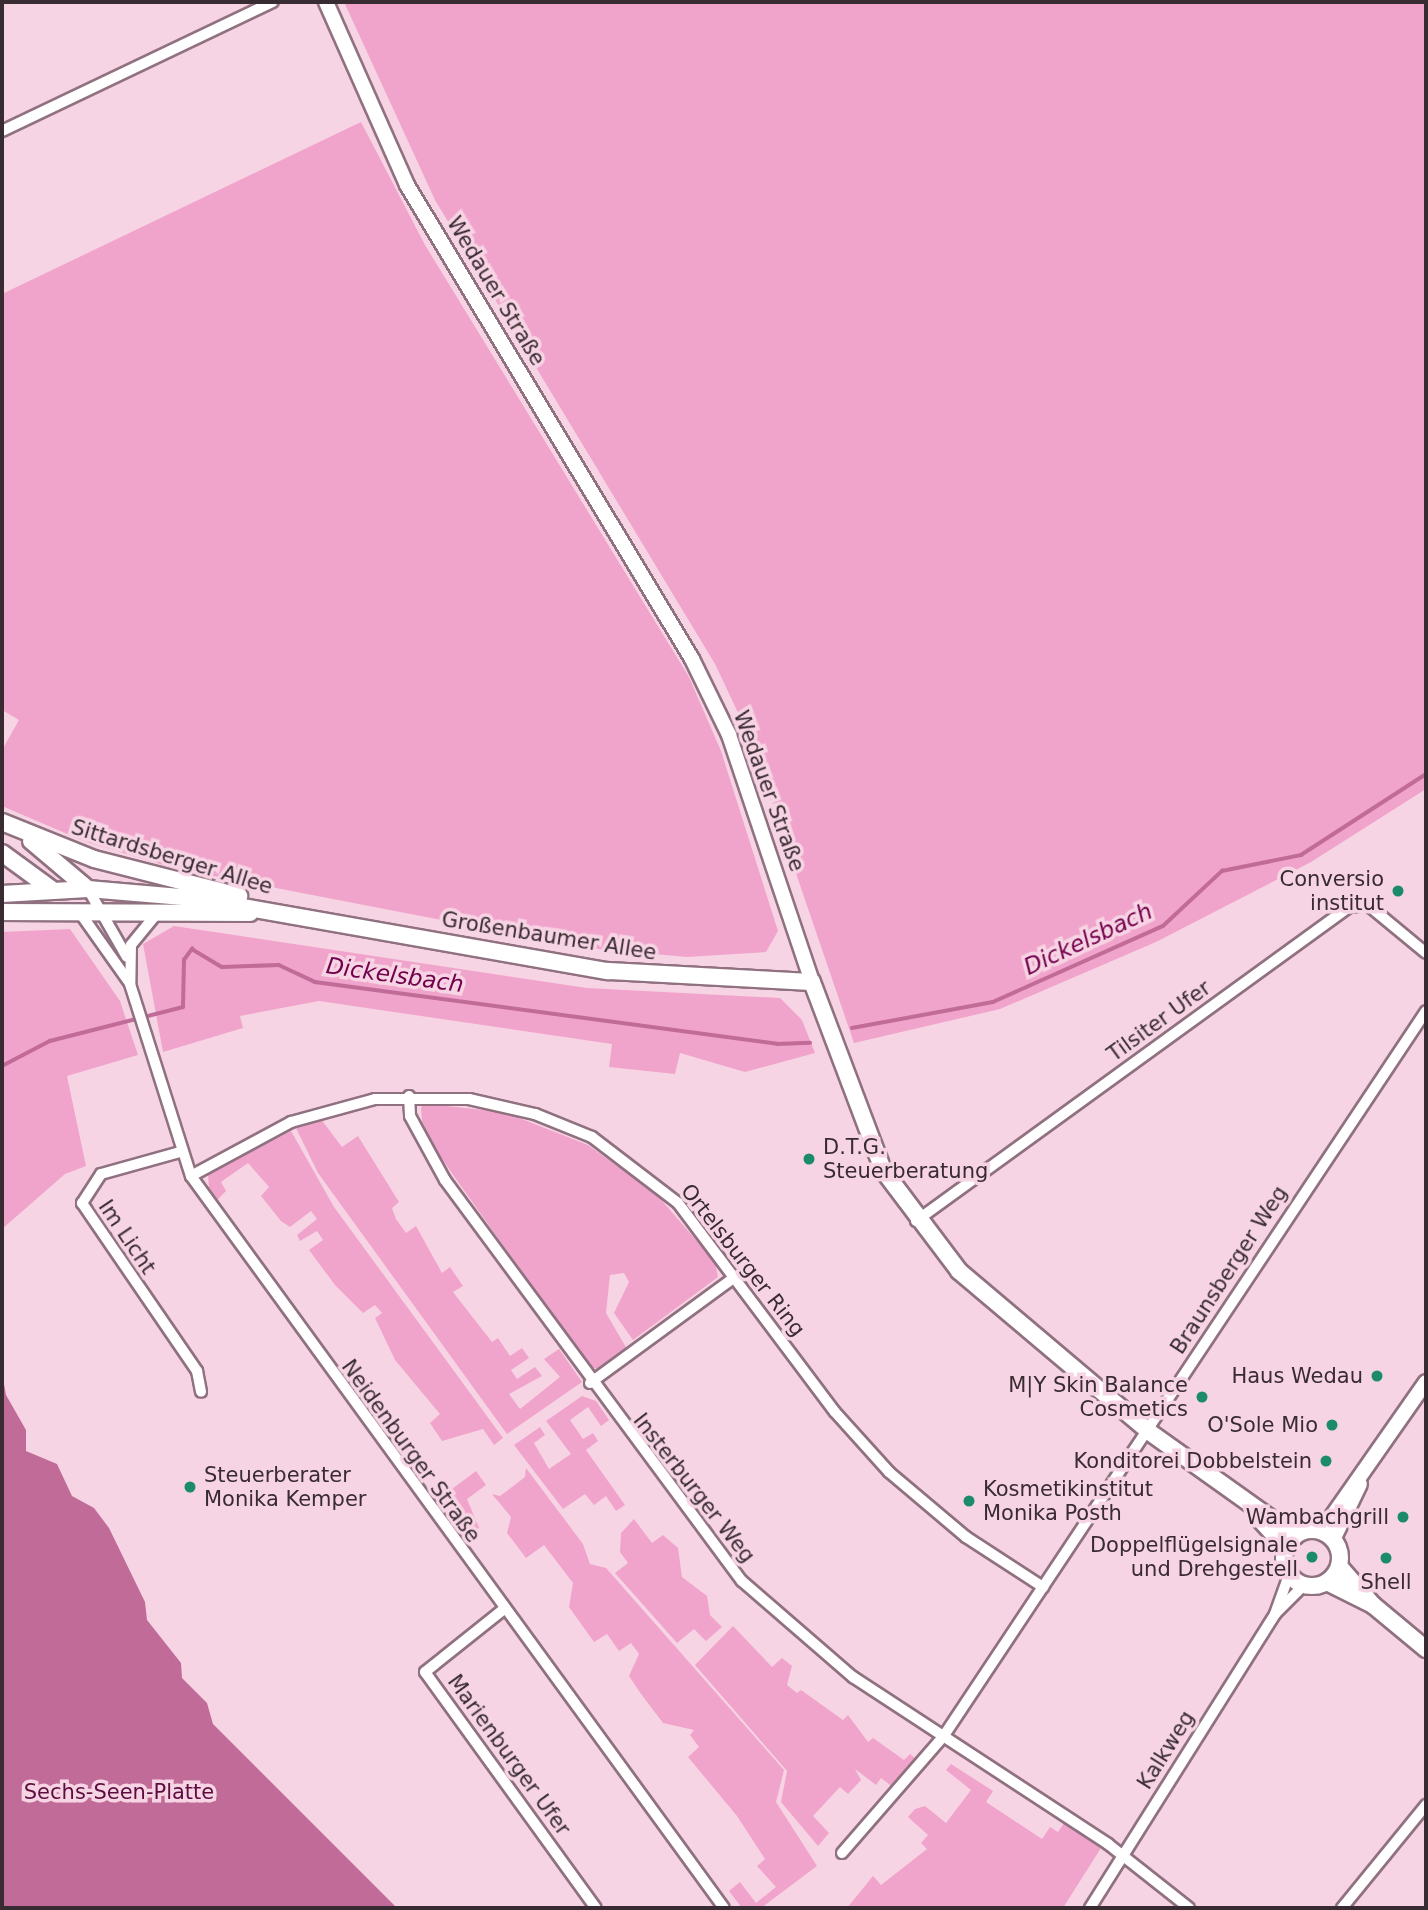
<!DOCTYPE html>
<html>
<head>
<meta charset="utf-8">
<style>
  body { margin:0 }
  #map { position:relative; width:1428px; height:1910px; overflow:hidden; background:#f7d4e4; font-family:"DejaVu Sans",sans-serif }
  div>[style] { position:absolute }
  .green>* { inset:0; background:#f1a4cb }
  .water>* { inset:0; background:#c16b98 }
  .stream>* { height:3.5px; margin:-1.75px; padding:0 1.75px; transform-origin:1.75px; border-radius:1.75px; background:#c16b98 }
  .roads { filter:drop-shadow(2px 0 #907180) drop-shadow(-2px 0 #907180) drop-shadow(0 2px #907180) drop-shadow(0 -2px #907180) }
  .minor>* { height:10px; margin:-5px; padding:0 5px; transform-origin:5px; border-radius:5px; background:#fff }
  .tertiary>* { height:14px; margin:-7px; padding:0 7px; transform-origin:7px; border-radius:7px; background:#fff }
  .secondary>* { height:16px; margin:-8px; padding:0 8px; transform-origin:8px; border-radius:8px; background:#fff }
  .secondary>.ring { margin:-8px; padding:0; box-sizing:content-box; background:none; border:16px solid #fff; border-radius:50% }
  .dots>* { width:19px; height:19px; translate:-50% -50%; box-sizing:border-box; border:4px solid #f7d4e4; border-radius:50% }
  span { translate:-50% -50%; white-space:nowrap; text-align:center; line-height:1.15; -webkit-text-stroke:7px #f7d4e4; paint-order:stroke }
  .street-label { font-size:21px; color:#382b31 }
  .poi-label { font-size:21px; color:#382b31 }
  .right { translate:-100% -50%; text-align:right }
  .left { translate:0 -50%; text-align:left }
  .park-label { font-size:21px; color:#5c0c3e }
  .water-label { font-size:23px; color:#72014c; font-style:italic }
  .frame { position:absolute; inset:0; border:4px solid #382b31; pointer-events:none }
</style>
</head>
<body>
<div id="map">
  <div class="green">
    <div style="clip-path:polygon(344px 2px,1426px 2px,1426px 789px,1311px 862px,1156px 942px,1000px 1009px,854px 1043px,749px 736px,715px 664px,435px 200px)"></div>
    <div style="clip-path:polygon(361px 122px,425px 245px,689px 677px,721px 751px,778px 931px,766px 952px,687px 957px,587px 948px,177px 869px,86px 842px,2px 806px,2px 750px,19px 720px,2px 710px,2px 294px)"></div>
    <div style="clip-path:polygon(174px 926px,587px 988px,780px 998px,802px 1020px,815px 1053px,745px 1072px,680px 1053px,675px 1074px,609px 1067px,612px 1044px,319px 1001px,240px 1016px,243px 1028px,163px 1052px,143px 944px)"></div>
    <div style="clip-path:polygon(70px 929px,120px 1001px,138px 1055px,67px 1076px,86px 1166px,65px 1174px,2px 1229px,2px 932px)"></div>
    <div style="clip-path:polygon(427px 1104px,504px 1112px,588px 1145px,657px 1195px,715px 1262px,718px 1277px,633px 1340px,614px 1313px,629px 1282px,624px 1273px,610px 1275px,606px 1313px,627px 1349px,599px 1369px,589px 1367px,432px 1145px,422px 1121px,421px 1107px)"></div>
    <div style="clip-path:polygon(321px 1119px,342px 1147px,358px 1136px,399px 1202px,392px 1208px,396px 1219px,406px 1233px,416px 1226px,442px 1273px,450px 1267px,463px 1286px,453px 1292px,492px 1342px,498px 1338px,510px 1356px,522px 1348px,529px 1358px,511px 1370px,517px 1379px,535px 1367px,542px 1376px,509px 1394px,520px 1409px,560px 1377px,544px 1359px,559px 1349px,582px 1382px,507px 1434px,318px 1173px,296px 1128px)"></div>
    <div style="clip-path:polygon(291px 1131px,334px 1207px,503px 1438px,494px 1445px,483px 1429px,442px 1441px,430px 1423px,440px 1414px,395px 1360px,375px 1318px,382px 1313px,375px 1305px,363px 1313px,335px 1285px,309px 1250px,323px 1240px,317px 1231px,300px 1241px,297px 1235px,317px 1219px,311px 1211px,290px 1227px,281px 1221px,261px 1196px,269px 1187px,248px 1163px,221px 1182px,226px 1191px,217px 1200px,209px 1188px,208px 1175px)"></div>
    <div style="clip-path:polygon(582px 1396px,596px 1401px,609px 1420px,601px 1426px,588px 1407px,570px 1420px,583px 1439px,593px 1433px,598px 1441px,586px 1450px,625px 1505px,616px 1511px,606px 1496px,594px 1505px,585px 1494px,563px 1509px,514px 1445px,540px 1427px,545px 1435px,534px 1443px,549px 1469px,571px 1454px,546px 1421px)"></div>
    <div style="clip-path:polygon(526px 1468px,583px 1544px,590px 1564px,606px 1568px,784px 1770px,776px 1802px,817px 1866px,761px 1908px,742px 1908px,729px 1891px,740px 1882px,756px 1903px,776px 1887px,757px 1866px,765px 1859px,737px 1816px,688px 1757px,699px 1747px,690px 1735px,694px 1730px,663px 1723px,641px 1694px,629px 1676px,639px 1654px,631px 1643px,619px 1651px,607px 1634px,594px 1642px,569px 1607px,573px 1583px,544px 1545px,526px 1558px,507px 1533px,511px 1517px,492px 1494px,500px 1496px,525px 1477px)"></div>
    <div style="clip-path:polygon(476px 1471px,486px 1485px,467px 1499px,479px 1528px,467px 1536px,440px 1498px)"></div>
    <div style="clip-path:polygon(634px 1519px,652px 1543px,663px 1535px,678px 1548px,682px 1577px,707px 1596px,710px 1615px,722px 1627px,706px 1641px,694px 1629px,677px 1643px,615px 1573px,628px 1563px,620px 1552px,621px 1533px)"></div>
    <div style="clip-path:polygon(733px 1626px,772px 1667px,782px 1658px,792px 1666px,787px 1685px,797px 1693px,801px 1690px,843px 1720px,848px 1715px,868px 1742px,873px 1738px,904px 1760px,910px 1754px,917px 1760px,894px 1788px,881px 1778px,876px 1785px,855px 1769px,861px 1780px,848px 1794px,840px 1787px,813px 1816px,829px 1833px,818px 1846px,781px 1802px,787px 1771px,695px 1665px)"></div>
    <div style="clip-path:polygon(951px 1764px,993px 1791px,986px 1802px,1042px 1839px,1050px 1827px,1058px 1832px,1064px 1823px,1101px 1848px,1063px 1908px,847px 1908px,873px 1876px,881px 1885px,927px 1849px,921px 1843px,928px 1835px,908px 1817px,915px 1809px,925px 1806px,946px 1823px,971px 1790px,946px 1770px)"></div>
  </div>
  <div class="water">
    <div style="clip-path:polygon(2px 1373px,6px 1395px,26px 1430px,26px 1451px,57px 1464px,72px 1496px,94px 1508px,109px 1528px,145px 1602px,147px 1620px,181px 1663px,182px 1678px,207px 1703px,213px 1724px,397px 1908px,2px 1908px)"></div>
  </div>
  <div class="stream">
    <div style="left:852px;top:1028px;width:143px;rotate:-10.4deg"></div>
    <div style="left:993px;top:1002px;width:186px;rotate:-24.1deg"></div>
    <div style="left:1163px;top:926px;width:81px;rotate:-43deg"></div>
    <div style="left:1222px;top:871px;width:81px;rotate:-11.4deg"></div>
    <div style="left:1301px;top:855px;width:149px;rotate:-32.9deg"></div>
    <div style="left:2px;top:1066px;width:54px;rotate:-27.5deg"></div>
    <div style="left:50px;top:1041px;width:137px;rotate:-14.3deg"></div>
    <div style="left:183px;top:1007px;width:47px;rotate:-88.8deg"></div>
    <div style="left:184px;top:960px;width:14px;rotate:-54deg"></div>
    <div style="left:192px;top:949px;width:35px;rotate:31deg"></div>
    <div style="left:222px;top:967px;width:57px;rotate:-2deg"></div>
    <div style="left:279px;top:965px;width:40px;rotate:25deg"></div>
    <div style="left:315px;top:982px;width:466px;rotate:7.6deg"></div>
    <div style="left:777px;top:1044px;width:33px;rotate:-2deg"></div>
  </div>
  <div class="roads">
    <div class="minor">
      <div style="left:2px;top:131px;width:300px;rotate:-25.5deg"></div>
      <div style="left:88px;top:889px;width:78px;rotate:60.2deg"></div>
      <div style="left:78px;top:910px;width:88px;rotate:54.7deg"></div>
      <div style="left:158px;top:912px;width:43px;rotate:129.3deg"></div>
      <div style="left:131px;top:945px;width:39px;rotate:91deg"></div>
      <div style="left:130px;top:984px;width:201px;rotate:72.4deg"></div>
      <div style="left:191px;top:1176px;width:905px;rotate:53.94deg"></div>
      <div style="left:409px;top:1096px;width:20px;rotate:87deg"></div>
      <div style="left:410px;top:1116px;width:73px;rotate:61.3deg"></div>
      <div style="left:445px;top:1180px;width:499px;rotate:53.5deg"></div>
      <div style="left:742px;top:1581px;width:147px;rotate:40.9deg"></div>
      <div style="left:853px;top:1677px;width:305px;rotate:33.2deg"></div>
      <div style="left:1108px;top:1844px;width:103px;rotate:38.3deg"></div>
      <div style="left:180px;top:1152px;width:82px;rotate:164.4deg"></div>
      <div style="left:101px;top:1174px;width:35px;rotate:123deg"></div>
      <div style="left:82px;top:1203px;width:204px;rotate:55.6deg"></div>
      <div style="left:197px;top:1371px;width:21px;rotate:79deg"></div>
      <div style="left:191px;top:1176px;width:114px;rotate:-28.4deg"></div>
      <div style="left:291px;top:1122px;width:87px;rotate:-15.3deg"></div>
      <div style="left:375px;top:1099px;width:94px"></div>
      <div style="left:469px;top:1099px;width:68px;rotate:12.8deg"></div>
      <div style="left:535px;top:1114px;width:61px;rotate:22deg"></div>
      <div style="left:592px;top:1137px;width:108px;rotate:37.5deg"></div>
      <div style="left:678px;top:1203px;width:261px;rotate:53.1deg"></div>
      <div style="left:835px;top:1412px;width:81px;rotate:48deg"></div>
      <div style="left:889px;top:1472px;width:101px;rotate:40.2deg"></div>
      <div style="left:966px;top:1537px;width:92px;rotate:33deg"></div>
      <div style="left:916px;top:1221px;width:535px;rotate:-35.95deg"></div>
      <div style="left:1349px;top:907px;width:19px;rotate:-6deg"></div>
      <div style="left:1368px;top:905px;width:75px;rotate:39.6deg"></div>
      <div style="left:590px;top:1383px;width:180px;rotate:-36.2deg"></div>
      <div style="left:504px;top:1609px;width:101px;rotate:141.4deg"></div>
      <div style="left:425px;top:1672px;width:291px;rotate:54.1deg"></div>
      <div style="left:1275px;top:1614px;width:41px;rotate:-70.3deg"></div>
      <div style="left:842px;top:1853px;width:154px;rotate:-49deg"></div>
      <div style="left:943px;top:1737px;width:872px;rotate:-56.36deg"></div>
      <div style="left:1090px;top:1908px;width:347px;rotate:-57.8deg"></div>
      <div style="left:1275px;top:1614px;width:41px;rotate:-45deg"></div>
      <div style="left:1342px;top:1908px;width:133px;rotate:-50.8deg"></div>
    </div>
    <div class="tertiary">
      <div style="left:326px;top:2px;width:200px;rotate:66.1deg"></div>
      <div style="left:407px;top:185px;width:553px;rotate:58.98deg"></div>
      <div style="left:692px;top:659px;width:85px;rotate:64deg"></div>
      <div style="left:729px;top:735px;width:261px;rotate:71.4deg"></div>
      <div style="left:1321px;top:1532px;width:183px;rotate:-55deg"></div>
      <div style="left:1333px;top:1540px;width:62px;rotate:-64.3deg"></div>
    </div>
    <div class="secondary">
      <div style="left:2px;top:822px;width:99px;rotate:21.9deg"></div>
      <div style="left:94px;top:859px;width:150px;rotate:14.3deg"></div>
      <div style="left:31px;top:841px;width:75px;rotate:40.1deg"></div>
      <div style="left:2px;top:853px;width:64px;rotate:36.2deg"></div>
      <div style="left:2px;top:894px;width:86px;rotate:-3.3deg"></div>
      <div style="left:88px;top:889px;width:104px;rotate:4.9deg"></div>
      <div style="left:192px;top:898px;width:422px;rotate:10deg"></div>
      <div style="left:608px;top:971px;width:204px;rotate:3.1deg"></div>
      <div style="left:812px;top:982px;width:201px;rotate:69.3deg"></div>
      <div style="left:883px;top:1170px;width:126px;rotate:53deg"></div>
      <div style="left:959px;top:1271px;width:248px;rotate:40.2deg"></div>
      <div style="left:1148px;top:1431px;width:181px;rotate:35.5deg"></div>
      <div style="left:2px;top:912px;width:248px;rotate:0.2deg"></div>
      <div style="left:1256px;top:1515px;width:45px;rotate:47.7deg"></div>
      <div class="ring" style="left:1284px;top:1530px;width:40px;height:40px"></div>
      <div style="left:1339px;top:1566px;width:52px;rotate:48.9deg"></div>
      <div style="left:1373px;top:1605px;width:69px;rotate:39.7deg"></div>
      <div style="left:1327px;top:1582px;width:51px;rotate:26.6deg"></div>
    </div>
  </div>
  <div class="dots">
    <div style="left:1398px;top:891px;background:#1b8b6b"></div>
    <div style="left:809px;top:1159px;background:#1b8b6b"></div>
    <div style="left:1377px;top:1376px;background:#1b8b6b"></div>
    <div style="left:1202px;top:1397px;background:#1b8b6b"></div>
    <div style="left:1332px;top:1425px;background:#1b8b6b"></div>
    <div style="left:1326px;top:1461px;background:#1b8b6b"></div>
    <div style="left:190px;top:1487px;background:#1b8b6b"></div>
    <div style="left:969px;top:1501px;background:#1b8b6b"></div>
    <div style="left:1403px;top:1517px;background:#1b8b6b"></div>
    <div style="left:1312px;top:1557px;background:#1b8b6b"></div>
    <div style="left:1386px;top:1558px;background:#1b8b6b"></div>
  </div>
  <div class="street-label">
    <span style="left:496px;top:291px;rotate:59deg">Wedauer Straße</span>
    <span style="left:769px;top:791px;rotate:70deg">Wedauer Straße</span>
    <span style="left:172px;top:857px;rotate:17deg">Sittardsberger Allee</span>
    <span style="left:549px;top:936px;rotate:9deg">Großenbaumer Allee</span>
    <span style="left:1159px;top:1021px;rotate:-36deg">Tilsiter Ufer</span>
    <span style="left:127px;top:1237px;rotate:56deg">Im Licht</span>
    <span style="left:743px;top:1260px;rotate:52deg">Ortelsburger Ring</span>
    <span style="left:1229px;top:1270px;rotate:-57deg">Braunsberger Weg</span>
    <span style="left:411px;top:1451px;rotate:54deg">Neidenburger Straße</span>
    <span style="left:694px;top:1488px;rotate:52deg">Insterburger Weg</span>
    <span style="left:1166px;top:1750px;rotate:-58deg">Kalkweg</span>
    <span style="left:509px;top:1755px;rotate:54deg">Marienburger Ufer</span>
  </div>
  <div class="poi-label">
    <span class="right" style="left:1384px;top:891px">Conversio<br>institut</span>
    <span class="left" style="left:823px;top:1159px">D.T.G.<br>Steuerberatung</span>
    <span class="right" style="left:1363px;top:1376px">Haus Wedau</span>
    <span class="right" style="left:1188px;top:1397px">M|Y Skin Balance<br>Cosmetics</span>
    <span class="right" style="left:1318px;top:1425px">O'Sole Mio</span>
    <span class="right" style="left:1312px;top:1461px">Konditorei Dobbelstein</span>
    <span class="left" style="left:204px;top:1487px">Steuerberater<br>Monika Kemper</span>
    <span class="left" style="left:983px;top:1501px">Kosmetikinstitut<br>Monika Posth</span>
    <span class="right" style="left:1389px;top:1517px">Wambachgrill</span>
    <span class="right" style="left:1298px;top:1557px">Doppelflügelsignale<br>und Drehgestell</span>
    <span style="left:1386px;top:1582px">Shell</span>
  </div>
  <div class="park-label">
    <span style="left:119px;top:1792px">Sechs-Seen-Platte</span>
  </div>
  <div class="water-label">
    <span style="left:1088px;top:939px;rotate:-25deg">Dickelsbach</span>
    <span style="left:395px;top:975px;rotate:8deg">Dickelsbach</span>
  </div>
  <div class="frame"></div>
</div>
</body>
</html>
